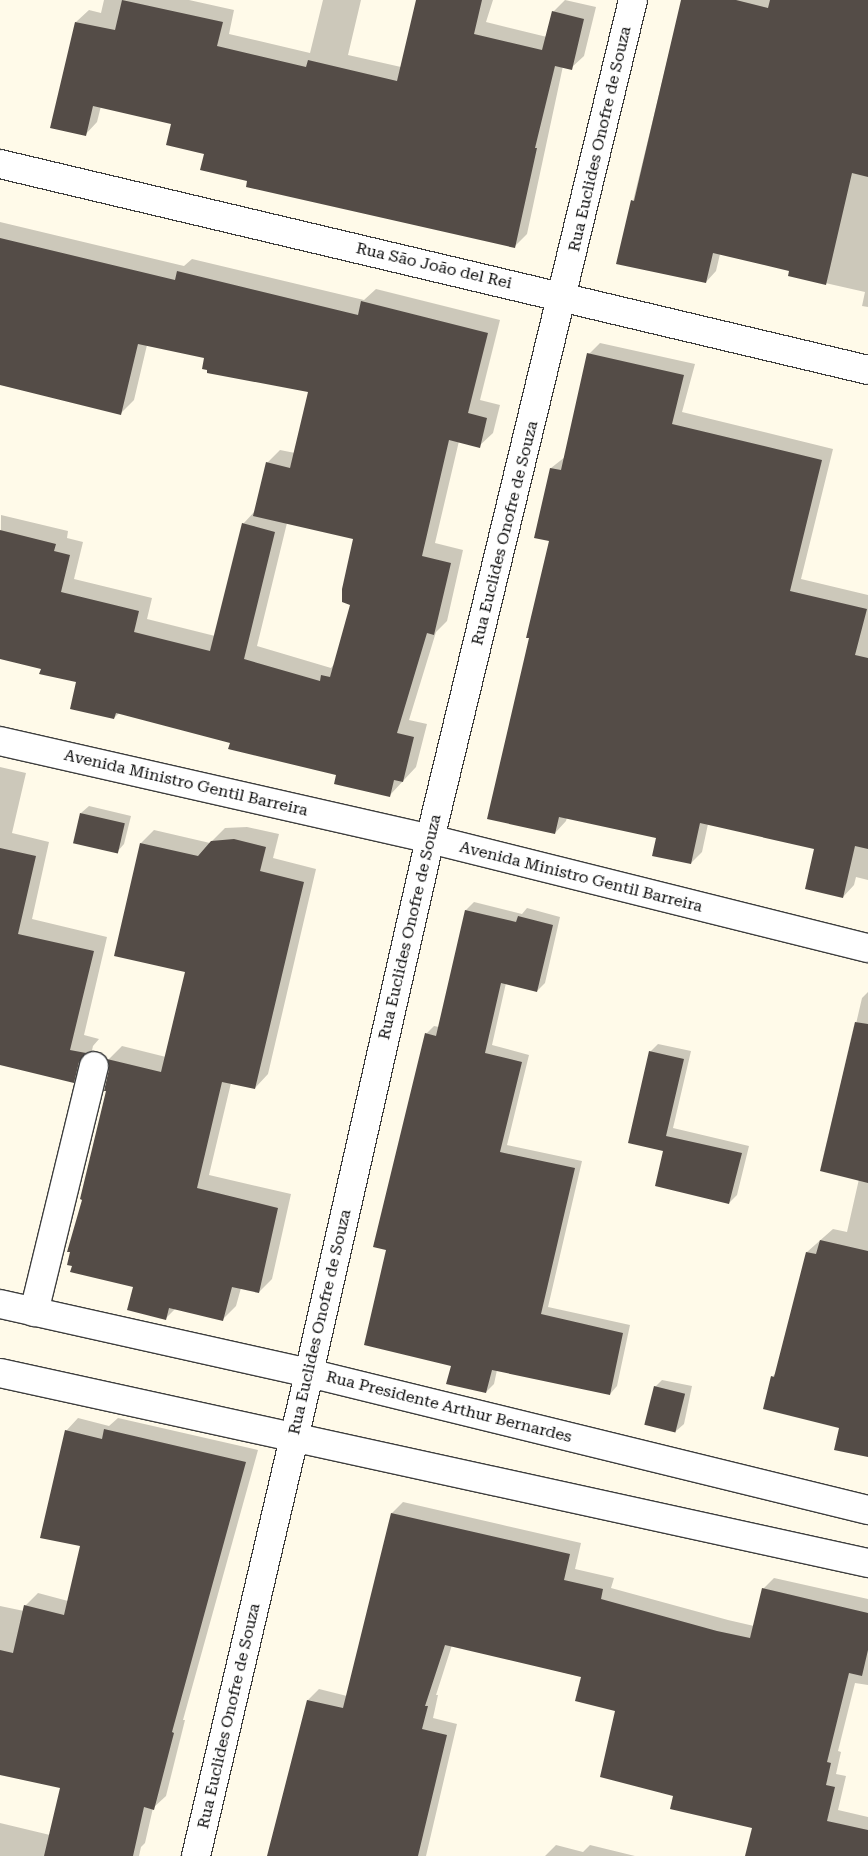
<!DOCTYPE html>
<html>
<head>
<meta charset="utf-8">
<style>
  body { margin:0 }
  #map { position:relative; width:868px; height:1856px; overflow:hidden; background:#fffae9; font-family:"Roboto Serif",serif }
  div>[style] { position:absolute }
  .shadow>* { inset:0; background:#0003 }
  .building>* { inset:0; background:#544c47; transform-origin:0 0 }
  .roads { filter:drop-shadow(1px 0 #3e3e3e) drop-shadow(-1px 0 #3e3e3e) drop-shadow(0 1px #3e3e3e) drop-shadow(0 -1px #3e3e3e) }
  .minor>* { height:28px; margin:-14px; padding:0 14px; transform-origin:14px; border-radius:14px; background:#fff }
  span { translate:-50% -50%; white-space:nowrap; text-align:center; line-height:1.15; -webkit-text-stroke:5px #fff; paint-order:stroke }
  .street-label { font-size:16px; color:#0b0b0b }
</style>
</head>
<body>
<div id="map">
  <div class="shadow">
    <div style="clip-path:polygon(104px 0,189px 0,234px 10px,229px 34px,310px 53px,323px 0,361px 0,348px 55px,401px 67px,418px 0,493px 0,486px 22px,547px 37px,553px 12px,565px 0,596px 7px,584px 56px,571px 68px,563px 66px,527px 234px,515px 246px,249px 180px,205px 153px,173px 123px,101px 106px,97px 122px,85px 135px,52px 127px,76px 22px,89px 10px,101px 13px)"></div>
    <div style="clip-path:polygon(682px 0,868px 0,868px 307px,862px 306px,865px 292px,790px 275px,791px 270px,720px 254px,716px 271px,706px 282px,618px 263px)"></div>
    <div style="clip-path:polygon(evenodd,0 222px,184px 266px,192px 259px,364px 300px,376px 289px,500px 320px,480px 400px,500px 405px,493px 433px,479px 446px,459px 441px,435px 543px,463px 550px,447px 621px,436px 632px,409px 720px,427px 724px,416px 767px,390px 795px,338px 775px,231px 742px,119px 713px,114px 718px,78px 681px,43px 668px,0 657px,1px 515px,68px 531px,67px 538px,83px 542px,74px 579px,152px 598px,147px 619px,215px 636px,243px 524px,255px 511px,267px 463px,280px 450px,295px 453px,310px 391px,206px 357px,147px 345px,134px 400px,121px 413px,0 384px,0 222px,287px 523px,354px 538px,352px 604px,335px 663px,331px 668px,257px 646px,287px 523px)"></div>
    <div style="clip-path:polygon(600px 343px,695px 364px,682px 412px,833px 449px,801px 579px,868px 595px,868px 880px,856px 877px,854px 885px,843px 897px,815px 848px,708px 824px,702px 852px,691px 863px,657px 837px,567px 817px,566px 821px,555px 833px,531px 637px,551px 540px,551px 468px,565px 457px,589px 354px)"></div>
    <div style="clip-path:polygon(0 767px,26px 773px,12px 833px,49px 842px,32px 919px,107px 937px,84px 1035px,99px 1039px,93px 1046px,88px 1068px,73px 1082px,0 1016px)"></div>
    <div style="clip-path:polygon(89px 806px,131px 816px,124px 844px,117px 852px,81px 813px)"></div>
    <div style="clip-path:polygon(247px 827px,279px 834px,273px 858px,316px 869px,268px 1074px,255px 1088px,231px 1083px,209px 1175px,291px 1194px,272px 1279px,259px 1292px,241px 1288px,236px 1306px,223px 1319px,176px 1308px,165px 1319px,134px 1286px,84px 1199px,107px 1090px,111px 1069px,109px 1059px,122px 1046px,166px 1057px,186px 971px,141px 843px,154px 830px,210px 843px,225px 828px)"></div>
    <div style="clip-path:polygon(474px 902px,522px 914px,527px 908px,560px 917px,545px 983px,537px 991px,506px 983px,492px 1045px,529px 1055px,507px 1145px,582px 1161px,548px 1307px,630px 1325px,617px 1386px,610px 1394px,497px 1370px,494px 1384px,486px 1392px,452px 1365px,388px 1249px,426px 1034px,434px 1026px,439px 1027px,466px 910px)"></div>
    <div style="clip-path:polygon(868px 992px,868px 1456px,840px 1427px,772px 1377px,777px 1372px,807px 1252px,833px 1229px,847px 1232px,859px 1179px,822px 1170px,862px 998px)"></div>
    <div style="clip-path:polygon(658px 1044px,691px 1051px,673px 1128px,749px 1146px,737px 1195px,729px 1203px,664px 1150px,650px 1052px)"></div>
    <div style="clip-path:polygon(662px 1380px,692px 1386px,684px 1424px,676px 1431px,655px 1387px)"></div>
    <div style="clip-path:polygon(78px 1418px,109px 1426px,118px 1418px,258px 1450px,183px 1720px,185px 1720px,166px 1796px,153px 1808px,145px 1843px,141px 1847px,139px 1856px,0 1856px,0 1823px,50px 1835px,61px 1787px,0 1774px,0 1606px,24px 1611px,25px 1606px,38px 1593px,68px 1601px,82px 1545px,66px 1431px)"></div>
    <div style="clip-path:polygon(403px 1502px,581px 1543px,575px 1569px,614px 1578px,611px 1588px,728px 1620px,754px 1626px,763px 1589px,774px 1578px,868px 1599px,868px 1685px,855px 1683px,838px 1751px,841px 1752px,836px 1774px,846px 1776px,838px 1810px,868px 1817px,868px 1856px,747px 1856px,753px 1827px,675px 1795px,616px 1710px,582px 1677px,452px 1645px,436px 1695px,438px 1695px,433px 1718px,457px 1724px,426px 1856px,269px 1856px,308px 1700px,319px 1689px,347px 1696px,392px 1513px)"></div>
    <div style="clip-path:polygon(556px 1845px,583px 1852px,590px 1845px,635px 1856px,545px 1856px)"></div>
  </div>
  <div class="building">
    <div style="clip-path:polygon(122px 0,223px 22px,217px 46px,306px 67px,308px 60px,397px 81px,416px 0,482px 0,474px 34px,542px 50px,552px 11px,584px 19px,572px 70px,555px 66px,535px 148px,537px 148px,515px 248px,246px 187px,247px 181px,200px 170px,204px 154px,166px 145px,171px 124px,93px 106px,86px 136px,50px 128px,75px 22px,115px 30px)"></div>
    <div style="clip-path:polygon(681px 0,736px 0,768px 8px,770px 0,868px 0,868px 177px,852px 173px,826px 285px,788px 276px,789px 271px,713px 253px,706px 283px,616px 264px,631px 200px,634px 201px)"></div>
    <div style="clip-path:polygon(0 238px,175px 280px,177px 271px,358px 315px,361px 301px,488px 333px,468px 413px,487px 418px,480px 448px,449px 440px,422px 556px,451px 563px,434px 635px,427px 633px,397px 733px,414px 737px,403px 782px,394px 780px,390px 797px,334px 784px,336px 775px,228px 749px,230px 743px,116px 713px,114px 719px,70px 709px,76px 682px,39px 674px,41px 669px,0 659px,0 530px,56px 544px,54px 551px,70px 555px,61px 592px,139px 611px,134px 632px,210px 651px,242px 523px,275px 532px,244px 659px,320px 681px,321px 675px,330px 677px,350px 605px,342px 602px,342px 589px,353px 539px,253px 516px,266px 462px,290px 468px,308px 392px,207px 373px,207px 370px,202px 369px,204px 358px,138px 344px,121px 415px,0 385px)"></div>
    <div style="clip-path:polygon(587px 353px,684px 375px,672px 424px,822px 460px,790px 591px,867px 609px,855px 655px,868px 658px,868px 849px,855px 846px,843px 898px,805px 889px,814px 849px,700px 823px,691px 864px,652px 856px,656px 838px,559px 817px,555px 834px,487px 819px,529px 638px,526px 638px,549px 541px,534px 538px,550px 468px,561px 470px)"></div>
    <div style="left:80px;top:813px;width:46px;height:31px;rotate:13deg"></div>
    <div style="clip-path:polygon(234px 839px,266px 847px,260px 871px,304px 882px,255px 1089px,222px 1082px,197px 1188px,278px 1208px,259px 1293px,232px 1287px,223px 1321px,169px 1308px,166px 1320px,127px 1310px,133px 1287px,70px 1272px,72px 1266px,67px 1265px,70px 1252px,67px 1252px,82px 1200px,80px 1199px,106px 1091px,104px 1091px,109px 1069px,107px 1059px,161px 1072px,185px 972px,114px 956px,140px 843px,198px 856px,211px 841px)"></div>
    <div style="clip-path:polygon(0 848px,36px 856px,18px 934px,94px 951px,70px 1050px,86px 1053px,79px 1062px,74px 1083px,0 1065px)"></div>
    <div style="clip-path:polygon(465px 910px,516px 922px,518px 916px,553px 925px,537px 992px,501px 983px,485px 1053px,522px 1062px,500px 1152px,575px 1168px,541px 1314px,623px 1333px,610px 1395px,492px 1370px,486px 1393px,446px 1384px,451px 1366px,364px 1345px,386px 1250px,373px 1247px,425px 1033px,436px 1036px)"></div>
    <div style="clip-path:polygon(855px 1022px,868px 1024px,868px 1183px,820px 1171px)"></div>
    <div style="clip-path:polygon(649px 1051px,684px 1059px,666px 1136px,742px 1153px,729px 1204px,655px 1186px,663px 1151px,628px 1143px)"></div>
    <div style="clip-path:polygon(820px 1240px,868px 1251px,868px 1457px,834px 1450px,839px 1428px,763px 1409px,771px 1376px,774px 1377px,806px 1252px,816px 1254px)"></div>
    <div style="left:654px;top:1386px;width:32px;height:40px;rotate:14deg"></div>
    <div style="clip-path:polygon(104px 1429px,246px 1462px,172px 1732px,174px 1733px,154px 1810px,144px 1807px,133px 1856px,44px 1856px,60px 1788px,0 1775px,0 1650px,13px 1653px,24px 1605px,64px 1615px,80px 1546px,40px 1538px,65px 1430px,102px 1439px)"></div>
    <div style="clip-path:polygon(391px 1513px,570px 1554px,564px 1580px,603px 1589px,601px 1599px,717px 1631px,750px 1638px,762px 1588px,868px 1613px,868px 1650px,862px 1676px,849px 1673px,827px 1762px,831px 1763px,826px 1785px,835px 1787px,827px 1821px,868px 1830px,868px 1856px,745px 1856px,752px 1828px,670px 1809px,673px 1796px,600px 1777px,615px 1711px,575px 1701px,581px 1677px,445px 1645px,425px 1706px,428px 1706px,422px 1729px,447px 1735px,418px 1856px,267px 1856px,307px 1700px,343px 1708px)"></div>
  </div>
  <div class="roads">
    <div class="minor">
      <div style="left:0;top:164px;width:892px;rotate:13.35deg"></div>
      <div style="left:0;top:741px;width:441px;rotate:12.8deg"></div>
      <div style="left:430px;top:839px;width:451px;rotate:14deg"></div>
      <div style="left:0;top:1304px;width:317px;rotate:12.6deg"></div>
      <div style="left:309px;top:1373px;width:576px;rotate:13.77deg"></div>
      <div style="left:34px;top:1312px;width:253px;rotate:-76.3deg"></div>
      <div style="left:0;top:1373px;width:889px;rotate:12.35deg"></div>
      <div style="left:196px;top:1856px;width:496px;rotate:-76.8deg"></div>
      <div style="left:309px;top:1373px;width:548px;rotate:-77.23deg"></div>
      <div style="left:430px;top:839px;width:863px;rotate:-76.4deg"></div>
    </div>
  </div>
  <div class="street-label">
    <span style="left:600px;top:139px;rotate:-77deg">Rua Euclides Onofre de Souza</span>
    <span style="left:434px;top:266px;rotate:13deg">Rua São João del Rei</span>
    <span style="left:505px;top:533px;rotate:-76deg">Rua Euclides Onofre de Souza</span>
    <span style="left:186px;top:783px;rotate:13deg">Avenida Ministro Gentil Barreira</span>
    <span style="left:581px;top:877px;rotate:14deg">Avenida Ministro Gentil Barreira</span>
    <span style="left:410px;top:927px;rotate:-77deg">Rua Euclides Onofre de Souza</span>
    <span style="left:320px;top:1322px;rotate:-77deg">Rua Euclides Onofre de Souza</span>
    <span style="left:449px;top:1407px;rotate:14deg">Rua Presidente Arthur Bernardes</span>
    <span style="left:229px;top:1716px;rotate:-77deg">Rua Euclides Onofre de Souza</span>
  </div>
</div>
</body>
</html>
